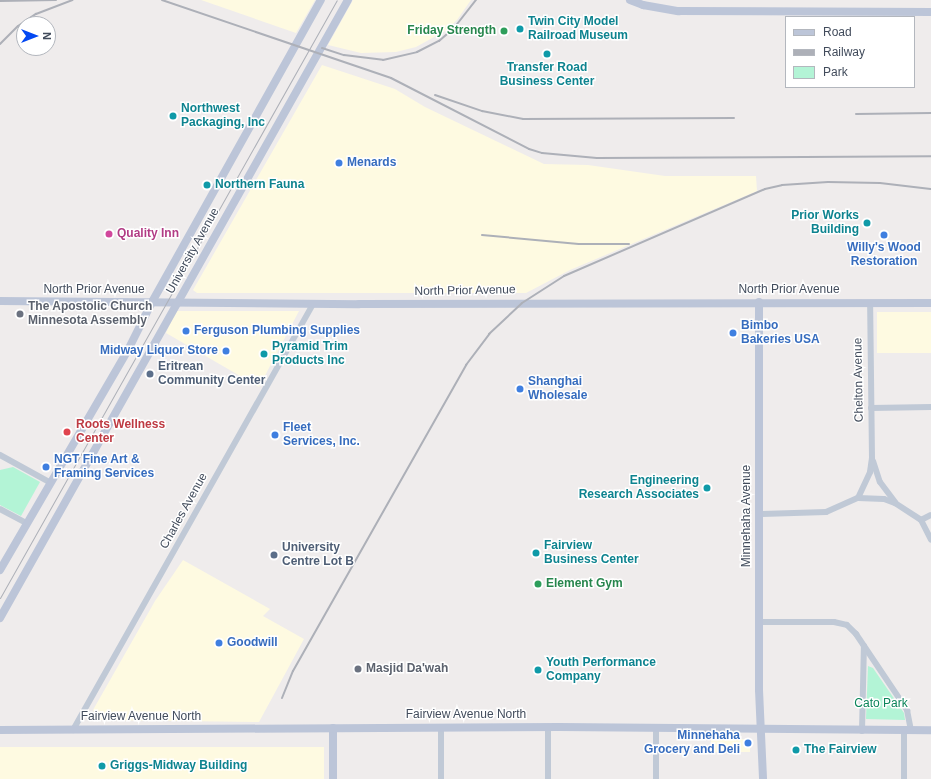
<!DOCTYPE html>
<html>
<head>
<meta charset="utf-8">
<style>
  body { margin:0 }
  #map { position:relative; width:931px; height:779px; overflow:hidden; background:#efecec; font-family:Helvetica,sans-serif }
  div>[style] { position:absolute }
  .commercial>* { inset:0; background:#fefae1; transform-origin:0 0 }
  .green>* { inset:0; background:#b3f4d6 }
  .street>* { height:6px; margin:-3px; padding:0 3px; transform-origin:3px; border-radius:3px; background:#c0c9d6 }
  .secondary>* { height:8px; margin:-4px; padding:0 4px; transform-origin:4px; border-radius:4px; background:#bcc5d8 }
  .tram>* { height:1px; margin:-0.5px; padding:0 0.5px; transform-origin:0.5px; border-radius:0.5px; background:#adb0b8 }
  .rail>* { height:2px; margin:-1px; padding:0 1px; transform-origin:1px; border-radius:1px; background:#adb0b8 }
  .dots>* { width:11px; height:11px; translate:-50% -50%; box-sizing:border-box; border:2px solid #fff; border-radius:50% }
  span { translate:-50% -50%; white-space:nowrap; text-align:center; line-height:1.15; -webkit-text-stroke:3px #fff; paint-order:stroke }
  .culture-label { font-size:12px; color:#0d838f; font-weight:700 }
  .left { translate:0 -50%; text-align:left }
  .right { translate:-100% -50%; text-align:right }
  .leisure-label { font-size:12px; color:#27864d; font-weight:700 }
  .shop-label { font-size:12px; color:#366cbe; font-weight:700 }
  .hotel-label { font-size:12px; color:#b23c85; font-weight:700 }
  .street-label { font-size:12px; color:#424c5c }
  .worship-label { font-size:12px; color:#5b616d; font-weight:700 }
  .service-label { font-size:12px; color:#4e5e75; font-weight:700 }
  .health-label { font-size:12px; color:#be3a42; font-weight:700 }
  .park-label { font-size:12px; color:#0b855a }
  .legend { position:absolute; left:785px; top:16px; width:130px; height:72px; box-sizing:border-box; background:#fff; border:1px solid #b3b7be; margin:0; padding:5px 7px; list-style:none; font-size:12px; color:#424c5c }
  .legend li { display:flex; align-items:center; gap:8px; height:20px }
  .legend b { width:20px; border:1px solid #b3b7be }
  .north { position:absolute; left:16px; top:16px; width:40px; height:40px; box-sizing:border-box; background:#fff; border:1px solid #b3b7be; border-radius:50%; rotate:90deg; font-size:11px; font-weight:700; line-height:16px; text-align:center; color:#424c5c }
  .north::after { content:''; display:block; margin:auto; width:14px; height:18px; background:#0348f2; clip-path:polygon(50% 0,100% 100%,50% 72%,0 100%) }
</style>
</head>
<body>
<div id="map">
  <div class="commercial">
    <div style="clip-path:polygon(201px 0,315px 0,296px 33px)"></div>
    <div style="clip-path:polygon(353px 0,471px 0,457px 20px,445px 31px,416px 47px,396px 52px,361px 53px,328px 45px)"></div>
    <div style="clip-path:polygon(322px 65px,395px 89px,425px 107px,544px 164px,588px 165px,665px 176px,756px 176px,757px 191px,570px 270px,526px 293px,197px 293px,193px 290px)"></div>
    <div style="clip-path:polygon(176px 311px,299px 311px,259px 387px,166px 333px)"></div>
    <div style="left:877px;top:312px;width:54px;height:41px"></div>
    <div style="clip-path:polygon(183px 560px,270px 609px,263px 616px,304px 639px,259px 722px,97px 720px,93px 710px,155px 601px)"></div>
    <div style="left:711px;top:739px;width:39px;height:13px"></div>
    <div style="left:0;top:747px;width:324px;height:32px"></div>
  </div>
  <div class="green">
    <div style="clip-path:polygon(13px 467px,40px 482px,21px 516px,0 505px,0 470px)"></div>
    <div style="clip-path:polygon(868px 666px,873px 668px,904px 713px,905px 720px,866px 719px)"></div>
  </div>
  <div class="street">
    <div style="left:871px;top:408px;width:60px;rotate:-1deg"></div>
    <div style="left:0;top:455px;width:58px;rotate:28.8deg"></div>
    <div style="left:873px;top:461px;width:22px;rotate:72deg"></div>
    <div style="left:880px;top:482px;width:25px;rotate:53deg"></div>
    <div style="left:858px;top:498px;width:29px;rotate:-65deg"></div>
    <div style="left:870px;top:472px;width:14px;rotate:-82deg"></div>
    <div style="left:872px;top:458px;width:155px;rotate:-90.7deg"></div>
    <div style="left:0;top:509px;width:30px;rotate:28deg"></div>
    <div style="left:759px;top:514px;width:67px;rotate:-1.7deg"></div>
    <div style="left:826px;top:512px;width:35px;rotate:-24deg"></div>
    <div style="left:858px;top:498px;width:26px;rotate:2deg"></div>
    <div style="left:884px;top:499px;width:12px;rotate:20deg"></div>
    <div style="left:895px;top:503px;width:31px;rotate:33deg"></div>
    <div style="left:921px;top:520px;width:11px;rotate:-27deg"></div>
    <div style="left:921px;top:520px;width:22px;rotate:63deg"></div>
    <div style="left:760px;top:622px;width:74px"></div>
    <div style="left:834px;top:622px;width:13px;rotate:13deg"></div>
    <div style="left:847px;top:625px;width:13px;rotate:45deg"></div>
    <div style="left:856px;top:634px;width:92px;rotate:56.1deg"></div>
    <div style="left:907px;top:710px;width:20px;rotate:79deg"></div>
    <div style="left:441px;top:727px;width:52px;rotate:90deg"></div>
    <div style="left:548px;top:727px;width:52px;rotate:90deg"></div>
    <div style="left:73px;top:730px;width:490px;rotate:-60.6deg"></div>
    <div style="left:904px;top:730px;width:49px;rotate:90deg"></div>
    <div style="left:862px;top:731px;width:85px;rotate:-88.7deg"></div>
    <div style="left:656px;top:779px;width:52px;rotate:-90deg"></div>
  </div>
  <div class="secondary">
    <div style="left:630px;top:0;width:14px;rotate:21deg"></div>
    <div style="left:643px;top:5px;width:36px;rotate:10deg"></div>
    <div style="left:678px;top:11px;width:253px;rotate:0.2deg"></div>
    <div style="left:0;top:301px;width:359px;rotate:0.5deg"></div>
    <div style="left:359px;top:304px;width:572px;rotate:-0.1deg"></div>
    <div style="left:759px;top:302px;width:388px;rotate:90deg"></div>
    <div style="left:759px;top:690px;width:89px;rotate:87.4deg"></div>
    <div style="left:0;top:570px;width:255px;rotate:-59.8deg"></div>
    <div style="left:128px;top:350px;width:54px;rotate:-63.4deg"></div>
    <div style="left:152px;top:302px;width:346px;rotate:-60.8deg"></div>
    <div style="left:0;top:618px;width:709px;rotate:-60.62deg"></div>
    <div style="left:333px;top:728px;width:51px;rotate:90deg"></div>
    <div style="left:0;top:730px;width:559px;rotate:-0.31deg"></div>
    <div style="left:559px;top:727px;width:372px;rotate:0.5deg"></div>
  </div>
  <div class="tram">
    <div style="left:0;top:598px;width:686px;rotate:-60.6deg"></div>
  </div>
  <div class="rail">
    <div style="left:162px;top:0;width:242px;rotate:18.8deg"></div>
    <div style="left:391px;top:78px;width:155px;rotate:27.2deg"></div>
    <div style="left:529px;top:149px;width:14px;rotate:17deg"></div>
    <div style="left:542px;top:153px;width:55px;rotate:5.2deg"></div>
    <div style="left:597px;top:158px;width:334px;rotate:-0.3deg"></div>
    <div style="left:0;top:1px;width:56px;rotate:-1deg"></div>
    <div style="left:0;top:44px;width:25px;rotate:-45deg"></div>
    <div style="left:18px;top:26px;width:22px;rotate:-34deg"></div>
    <div style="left:36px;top:14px;width:39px;rotate:-21deg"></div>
    <div style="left:322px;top:48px;width:23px;rotate:18deg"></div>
    <div style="left:344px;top:55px;width:39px;rotate:7deg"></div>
    <div style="left:383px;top:60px;width:35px;rotate:-13deg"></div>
    <div style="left:417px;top:52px;width:25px;rotate:-27deg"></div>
    <div style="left:439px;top:41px;width:20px;rotate:-41deg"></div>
    <div style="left:454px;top:28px;width:36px;rotate:-52deg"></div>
    <div style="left:435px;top:95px;width:50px;rotate:18.8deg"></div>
    <div style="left:482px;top:111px;width:42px;rotate:11deg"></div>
    <div style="left:523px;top:119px;width:211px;rotate:-0.3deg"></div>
    <div style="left:856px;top:114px;width:75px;rotate:-0.8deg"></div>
    <div style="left:482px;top:235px;width:97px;rotate:5.3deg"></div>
    <div style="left:579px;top:244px;width:50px"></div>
    <div style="left:282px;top:698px;width:29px;rotate:-68deg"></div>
    <div style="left:293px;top:671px;width:352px;rotate:-60.5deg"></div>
    <div style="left:466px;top:365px;width:39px;rotate:-53deg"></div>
    <div style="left:489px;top:334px;width:45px;rotate:-43.2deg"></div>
    <div style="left:522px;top:303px;width:50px;rotate:-32.7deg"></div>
    <div style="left:564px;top:276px;width:219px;rotate:-23.4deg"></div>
    <div style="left:765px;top:189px;width:17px;rotate:-13deg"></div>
    <div style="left:782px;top:185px;width:46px;rotate:-3.7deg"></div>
    <div style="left:828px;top:182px;width:52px;rotate:1.1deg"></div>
    <div style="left:880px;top:183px;width:51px;rotate:6.7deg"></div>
  </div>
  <div class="dots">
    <div style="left:520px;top:29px;background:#0f9aa8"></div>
    <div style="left:504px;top:31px;background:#2e9e5b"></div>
    <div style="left:547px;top:54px;background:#0f9aa8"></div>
    <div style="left:173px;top:116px;background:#0f9aa8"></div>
    <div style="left:339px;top:163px;background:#3f7fe0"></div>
    <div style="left:207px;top:185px;background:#0f9aa8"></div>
    <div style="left:867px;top:223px;background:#0f9aa8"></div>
    <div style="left:109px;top:234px;background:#d1479c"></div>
    <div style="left:884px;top:235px;background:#3f7fe0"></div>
    <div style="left:20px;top:314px;background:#6b7280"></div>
    <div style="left:186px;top:331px;background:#3f7fe0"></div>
    <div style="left:733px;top:333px;background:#3f7fe0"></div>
    <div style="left:226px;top:351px;background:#3f7fe0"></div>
    <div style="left:264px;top:354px;background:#0f9aa8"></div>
    <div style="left:150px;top:374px;background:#5c6f8a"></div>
    <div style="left:520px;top:389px;background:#3f7fe0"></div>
    <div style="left:67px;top:432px;background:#e0444e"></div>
    <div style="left:275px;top:435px;background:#3f7fe0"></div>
    <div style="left:46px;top:467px;background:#3f7fe0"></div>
    <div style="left:707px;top:488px;background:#0f9aa8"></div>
    <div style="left:536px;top:553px;background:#0f9aa8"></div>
    <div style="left:274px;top:555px;background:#5c6f8a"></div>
    <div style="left:538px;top:584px;background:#2e9e5b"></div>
    <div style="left:219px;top:643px;background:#3f7fe0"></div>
    <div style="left:358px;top:669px;background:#6b7280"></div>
    <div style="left:538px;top:670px;background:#0f9aa8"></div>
    <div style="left:748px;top:743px;background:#3f7fe0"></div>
    <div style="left:796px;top:750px;background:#0f9aa8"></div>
    <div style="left:102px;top:766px;background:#0f9aa8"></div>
  </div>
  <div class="culture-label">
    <span class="left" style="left:528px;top:29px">Twin City Model<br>Railroad Museum</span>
    <span style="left:547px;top:75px">Transfer Road<br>Business Center</span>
    <span class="left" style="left:181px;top:116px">Northwest<br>Packaging, Inc</span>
    <span class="left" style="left:215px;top:185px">Northern Fauna</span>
    <span class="right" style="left:859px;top:223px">Prior Works<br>Building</span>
    <span class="left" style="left:272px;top:354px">Pyramid Trim<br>Products Inc</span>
    <span class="right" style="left:699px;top:488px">Engineering<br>Research Associates</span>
    <span class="left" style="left:544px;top:553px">Fairview<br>Business Center</span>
    <span class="left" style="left:546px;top:670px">Youth Performance<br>Company</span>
    <span class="left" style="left:804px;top:750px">The Fairview</span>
    <span class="left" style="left:110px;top:766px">Griggs-Midway Building</span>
  </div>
  <div class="leisure-label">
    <span class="right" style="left:496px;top:31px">Friday Strength</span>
    <span class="left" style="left:546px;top:584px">Element Gym</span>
  </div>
  <div class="shop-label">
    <span class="left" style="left:347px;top:163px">Menards</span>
    <span style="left:884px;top:255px">Willy's Wood<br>Restoration</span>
    <span class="left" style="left:741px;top:333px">Bimbo<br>Bakeries USA</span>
    <span class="left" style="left:194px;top:331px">Ferguson Plumbing Supplies</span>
    <span class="right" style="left:218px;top:351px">Midway Liquor Store</span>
    <span class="left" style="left:528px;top:389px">Shanghai<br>Wholesale</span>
    <span class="left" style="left:283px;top:435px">Fleet<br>Services, Inc.</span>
    <span class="left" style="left:54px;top:467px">NGT Fine Art &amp;<br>Framing Services</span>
    <span class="left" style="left:227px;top:643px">Goodwill</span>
    <span class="right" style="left:740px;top:743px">Minnehaha<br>Grocery and Deli</span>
  </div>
  <div class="hotel-label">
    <span class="left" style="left:117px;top:234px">Quality Inn</span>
  </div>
  <div class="street-label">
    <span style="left:193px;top:251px;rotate:-61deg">University Avenue</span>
    <span style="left:94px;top:290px">North Prior Avenue</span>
    <span style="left:789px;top:290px">North Prior Avenue</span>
    <span style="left:465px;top:291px;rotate:-1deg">North Prior Avenue</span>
    <span style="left:859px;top:380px;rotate:-91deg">Chelton Avenue</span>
    <span style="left:184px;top:511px;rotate:-61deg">Charles Avenue</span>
    <span style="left:747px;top:516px;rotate:-90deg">Minnehaha Avenue</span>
    <span style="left:466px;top:715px">Fairview Avenue North</span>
    <span style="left:141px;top:717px">Fairview Avenue North</span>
  </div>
  <div class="worship-label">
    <span class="left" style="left:28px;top:314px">The Apostolic Church<br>Minnesota Assembly</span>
    <span class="left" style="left:366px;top:669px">Masjid Da'wah</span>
  </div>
  <div class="service-label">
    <span class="left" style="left:158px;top:374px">Eritrean<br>Community Center</span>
    <span class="left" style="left:282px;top:555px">University<br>Centre Lot B</span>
  </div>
  <div class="health-label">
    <span class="left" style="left:76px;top:432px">Roots Wellness<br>Center</span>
  </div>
  <div class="park-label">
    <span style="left:881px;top:704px">Cato Park</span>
  </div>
  <ul class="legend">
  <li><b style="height:5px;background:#bcc5d8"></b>Road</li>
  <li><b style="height:5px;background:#adb0b8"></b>Railway</li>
  <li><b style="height:11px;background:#b3f4d6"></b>Park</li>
  </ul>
  <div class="north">N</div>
</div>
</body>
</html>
